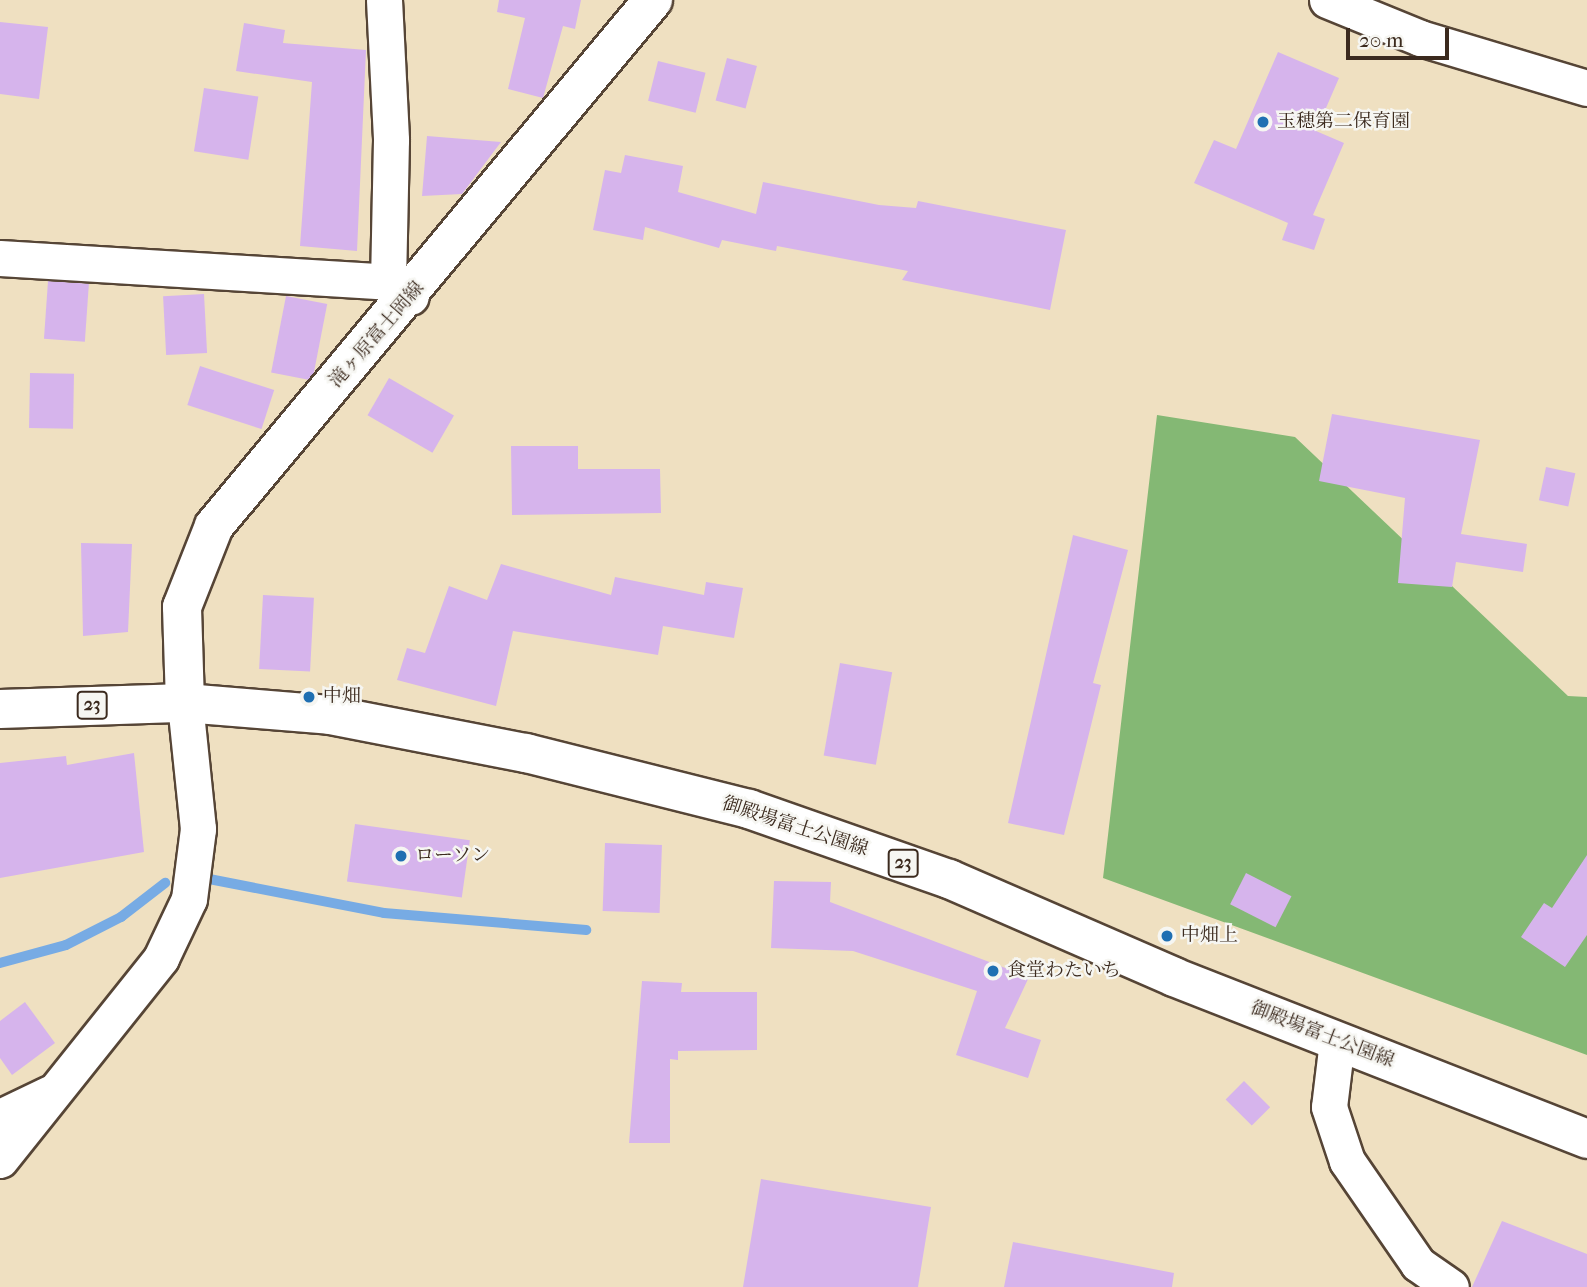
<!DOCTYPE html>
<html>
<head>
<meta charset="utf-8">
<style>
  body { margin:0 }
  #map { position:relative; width:1587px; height:1287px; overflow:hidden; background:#efe0c1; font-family:"IM FELL French Canon","Noto Serif JP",serif }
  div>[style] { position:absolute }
  .forest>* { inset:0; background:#84b874 }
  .stream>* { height:10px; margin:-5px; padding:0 5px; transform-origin:5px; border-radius:5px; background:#77abe4 }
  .building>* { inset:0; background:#d6b4ec; transform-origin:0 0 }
  .roads { filter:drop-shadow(2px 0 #564536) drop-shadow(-2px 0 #564536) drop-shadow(0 2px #564536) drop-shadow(0 -2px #564536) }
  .street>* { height:35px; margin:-17.5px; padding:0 17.5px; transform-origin:17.5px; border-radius:17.5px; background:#fff }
  .secondary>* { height:38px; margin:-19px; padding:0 19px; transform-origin:19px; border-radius:19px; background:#fff }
  .primary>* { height:38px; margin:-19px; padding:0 19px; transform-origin:19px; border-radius:19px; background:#fff }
  .dots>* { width:19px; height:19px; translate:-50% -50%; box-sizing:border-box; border:4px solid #f6f6f2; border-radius:50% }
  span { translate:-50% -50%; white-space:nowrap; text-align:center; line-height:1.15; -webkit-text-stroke:5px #f6f6f2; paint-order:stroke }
  .shield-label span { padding:2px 5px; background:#f6f6f2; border:2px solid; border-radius:5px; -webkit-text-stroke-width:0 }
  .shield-label { font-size:18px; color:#3b2a1e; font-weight:700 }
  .poi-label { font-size:19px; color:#3b2a1e }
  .left { translate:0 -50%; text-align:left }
  .street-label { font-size:19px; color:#3b2a1e }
  .scale { position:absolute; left:1346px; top:28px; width:103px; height:32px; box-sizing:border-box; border:4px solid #3b2a1e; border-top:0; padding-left:9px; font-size:21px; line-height:24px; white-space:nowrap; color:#3b2a1e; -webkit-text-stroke:5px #f6f6f2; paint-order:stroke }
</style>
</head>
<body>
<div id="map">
  <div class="forest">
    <div style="clip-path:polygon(1157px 415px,1295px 437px,1568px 696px,1587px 697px,1587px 1055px,1103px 878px)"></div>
  </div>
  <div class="stream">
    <div style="left:204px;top:878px;width:183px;rotate:11deg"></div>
    <div style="left:384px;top:913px;width:203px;rotate:4.8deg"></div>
    <div style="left:0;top:963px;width:68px;rotate:-15.3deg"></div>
    <div style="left:66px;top:945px;width:62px;rotate:-27deg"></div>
    <div style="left:121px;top:917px;width:56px;rotate:-37.7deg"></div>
  </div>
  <div class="building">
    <div style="clip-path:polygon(499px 0,581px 0,575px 29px,563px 26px,543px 98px,508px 89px,525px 18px,497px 12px)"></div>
    <div style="clip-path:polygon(0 22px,48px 27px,39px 99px,0 94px)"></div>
    <div style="clip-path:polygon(244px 23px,285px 30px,283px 43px,366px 50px,357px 251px,300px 246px,312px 82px,236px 71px)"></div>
    <div style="clip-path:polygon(1278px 52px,1339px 78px,1316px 131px,1344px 143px,1313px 215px,1325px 219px,1314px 250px,1282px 240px,1288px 223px,1194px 183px,1214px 140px,1236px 149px)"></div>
    <div style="left:727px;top:58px;width:31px;height:44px;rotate:15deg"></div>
    <div style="left:658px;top:61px;width:49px;height:41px;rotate:14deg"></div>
    <div style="left:204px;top:88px;width:55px;height:64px;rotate:9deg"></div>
    <div style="clip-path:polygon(427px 136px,501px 142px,462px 194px,422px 196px)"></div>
    <div style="clip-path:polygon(625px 155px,683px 166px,678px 192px,756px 214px,763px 182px,879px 205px,916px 208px,918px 201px,1066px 230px,1050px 310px,902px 280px,908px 271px,777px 246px,776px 251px,722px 240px,719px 248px,645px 227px,643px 240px,593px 230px,605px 170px,621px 173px)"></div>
    <div style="left:48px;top:281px;width:41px;height:58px;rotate:4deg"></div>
    <div style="left:204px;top:294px;width:59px;height:41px;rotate:87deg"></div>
    <div style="left:286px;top:296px;width:42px;height:78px;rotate:11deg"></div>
    <div style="left:200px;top:366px;width:78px;height:41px;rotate:18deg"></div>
    <div style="left:30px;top:373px;width:44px;height:55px;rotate:1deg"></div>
    <div style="left:389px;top:378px;width:75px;height:43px;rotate:30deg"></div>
    <div style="clip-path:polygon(1332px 414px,1480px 440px,1461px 534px,1527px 544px,1523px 572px,1456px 562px,1452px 587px,1398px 583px,1405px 498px,1319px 481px)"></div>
    <div style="clip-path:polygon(511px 446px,578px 446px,578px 469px,660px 469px,661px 513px,512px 515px)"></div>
    <div style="left:1546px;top:467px;width:30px;height:34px;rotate:12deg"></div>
    <div style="clip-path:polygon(1073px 535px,1128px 550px,1093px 683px,1101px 685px,1064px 835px,1008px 823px)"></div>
    <div style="clip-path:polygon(81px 543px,132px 544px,128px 632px,83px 636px)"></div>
    <div style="clip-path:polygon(501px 564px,611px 595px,615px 577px,704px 595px,706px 582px,743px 588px,734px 638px,663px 626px,658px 655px,513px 631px,496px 706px,397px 680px,407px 648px,425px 653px,449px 586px,487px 600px)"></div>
    <div style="left:263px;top:595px;width:51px;height:74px;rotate:3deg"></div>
    <div style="left:840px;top:663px;width:53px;height:94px;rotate:10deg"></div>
    <div style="clip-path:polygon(134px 753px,144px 852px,0 878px,0 763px,66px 756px,67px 765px)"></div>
    <div style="left:355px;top:824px;width:116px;height:58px;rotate:8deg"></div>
    <div style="left:605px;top:843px;width:57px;height:68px;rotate:2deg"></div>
    <div style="clip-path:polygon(1587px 855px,1587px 935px,1565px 967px,1521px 937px,1544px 903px,1552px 908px)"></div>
    <div style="left:1246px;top:873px;width:51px;height:35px;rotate:27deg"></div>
    <div style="clip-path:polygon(774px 881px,831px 882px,830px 902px,1029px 977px,1005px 1028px,1041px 1040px,1028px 1078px,956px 1055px,977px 991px,853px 951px,771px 948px)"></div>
    <div style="clip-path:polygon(642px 981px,682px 983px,681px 992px,757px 992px,757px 1050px,678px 1051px,678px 1060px,670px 1059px,670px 1143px,629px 1143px)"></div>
    <div style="clip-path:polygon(25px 1002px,55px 1043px,12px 1075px,0 1058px,0 1021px)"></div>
    <div style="left:1244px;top:1081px;width:37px;height:26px;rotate:45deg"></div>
    <div style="clip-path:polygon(761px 1179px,931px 1207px,918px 1287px,743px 1287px)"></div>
    <div style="clip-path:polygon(1502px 1221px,1587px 1254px,1587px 1287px,1472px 1287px)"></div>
    <div style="clip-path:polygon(1013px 1242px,1174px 1273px,1172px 1287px,1004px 1287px)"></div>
  </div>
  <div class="roads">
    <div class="street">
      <div style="left:384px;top:0;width:140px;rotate:87.1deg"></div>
      <div style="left:391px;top:140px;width:142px;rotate:91.2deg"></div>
      <div style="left:1327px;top:0;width:100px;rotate:22.2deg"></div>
      <div style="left:1420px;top:38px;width:174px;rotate:16.7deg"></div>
      <div style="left:0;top:258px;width:389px;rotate:3.5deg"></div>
      <div style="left:388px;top:282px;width:27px;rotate:33deg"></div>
      <div style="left:1337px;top:1041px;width:66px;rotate:96.9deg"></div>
      <div style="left:1329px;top:1107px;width:57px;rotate:71.6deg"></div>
      <div style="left:1347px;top:1161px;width:125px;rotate:55.4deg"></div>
      <div style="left:1418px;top:1264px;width:40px;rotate:34.9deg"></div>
      <div style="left:0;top:1117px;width:55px;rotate:-25.6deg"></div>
      <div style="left:0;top:1160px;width:258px;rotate:-51.4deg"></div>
      <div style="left:161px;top:958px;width:65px;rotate:-64.6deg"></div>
      <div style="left:189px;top:899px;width:71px;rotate:-82.7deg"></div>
      <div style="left:198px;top:829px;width:127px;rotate:-95.9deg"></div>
    </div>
    <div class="secondary">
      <div style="left:185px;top:703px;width:96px;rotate:-91.8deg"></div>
      <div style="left:182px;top:607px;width:87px;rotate:-68.4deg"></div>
      <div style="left:214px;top:526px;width:685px;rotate:-50.15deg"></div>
    </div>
    <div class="primary">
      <div style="left:0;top:709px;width:185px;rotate:-1.9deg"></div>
      <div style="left:185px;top:703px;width:145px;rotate:4.7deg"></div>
      <div style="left:330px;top:715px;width:200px;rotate:11deg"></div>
      <div style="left:526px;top:753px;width:230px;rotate:14.1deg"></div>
      <div style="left:749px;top:809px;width:212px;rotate:19.3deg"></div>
      <div style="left:949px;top:879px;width:245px;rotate:23.5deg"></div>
      <div style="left:1174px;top:977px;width:444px;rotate:21.4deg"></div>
    </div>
  </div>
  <div class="dots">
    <div style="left:1263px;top:122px;background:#1f6fb2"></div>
    <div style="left:309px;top:697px;background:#1f6fb2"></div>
    <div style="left:401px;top:856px;background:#1f6fb2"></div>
    <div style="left:1167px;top:936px;background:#1f6fb2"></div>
    <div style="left:993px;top:971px;background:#1f6fb2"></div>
  </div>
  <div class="shield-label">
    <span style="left:92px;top:705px">23</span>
    <span style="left:903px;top:863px">23</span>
  </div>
  <div class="poi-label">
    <span class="left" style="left:1277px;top:122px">玉穂第二保育園</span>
    <span class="left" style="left:323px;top:697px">中畑</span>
    <span class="left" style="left:415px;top:856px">ローソン</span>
    <span class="left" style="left:1181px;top:936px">中畑上</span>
    <span class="left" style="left:1007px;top:971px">食堂わたいち</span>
  </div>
  <div class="street-label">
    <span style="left:377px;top:335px;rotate:-49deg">滝ヶ原富士岡線</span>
    <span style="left:795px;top:827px;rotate:18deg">御殿場富士公園線</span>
    <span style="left:1322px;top:1035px;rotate:21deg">御殿場富士公園線</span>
  </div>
  <div class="scale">20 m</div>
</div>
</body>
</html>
